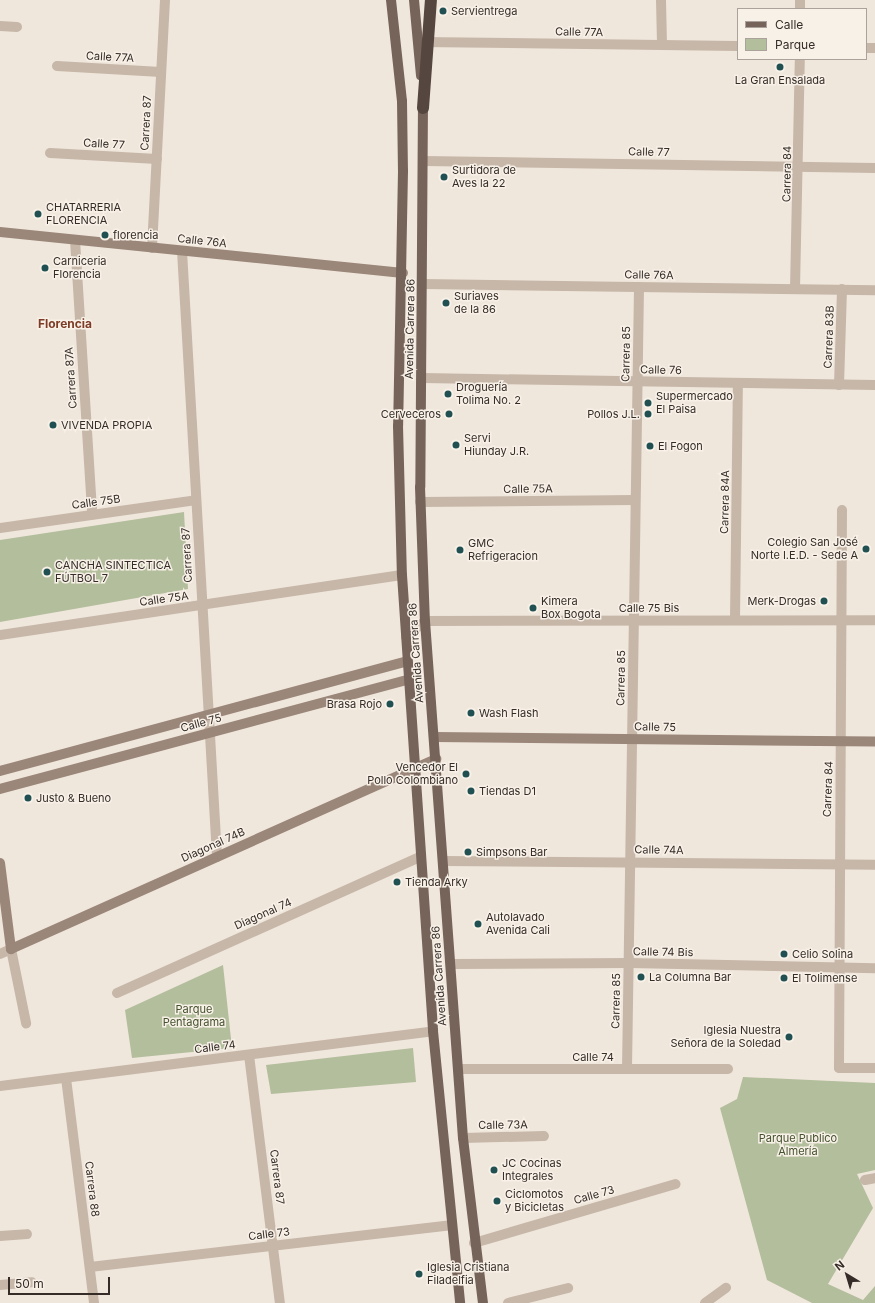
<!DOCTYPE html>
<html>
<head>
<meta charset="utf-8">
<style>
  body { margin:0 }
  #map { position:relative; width:875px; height:1303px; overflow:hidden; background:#f0e7dc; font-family:Inter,sans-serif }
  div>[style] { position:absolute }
  .green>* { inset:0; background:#b3be9d }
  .street>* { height:10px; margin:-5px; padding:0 5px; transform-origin:5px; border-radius:5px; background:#c7b7a9 }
  .secondary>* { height:10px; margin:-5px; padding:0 5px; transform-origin:5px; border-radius:5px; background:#9b867a }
  .primary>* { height:10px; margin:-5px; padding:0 5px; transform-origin:5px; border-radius:5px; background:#76645a }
  .highway>* { height:12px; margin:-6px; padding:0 6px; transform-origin:6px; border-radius:6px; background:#554640 }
  .dots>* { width:11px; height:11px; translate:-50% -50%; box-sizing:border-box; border:2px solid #f8f1e8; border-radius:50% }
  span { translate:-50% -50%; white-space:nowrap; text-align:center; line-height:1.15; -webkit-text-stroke:3px #f8f1e8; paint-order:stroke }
  .poi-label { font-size:11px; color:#352c28 }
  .left { translate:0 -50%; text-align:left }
  .right { translate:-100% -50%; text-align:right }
  .street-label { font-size:11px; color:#352c28 }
  .park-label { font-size:11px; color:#44512e }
  .neighbourhood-label { font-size:12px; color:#7e3c27; font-weight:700 }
  .legend { position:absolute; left:737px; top:8px; width:130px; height:52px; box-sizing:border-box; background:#f8f1e8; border:1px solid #aaa29b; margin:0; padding:5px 7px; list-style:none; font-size:12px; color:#352c28 }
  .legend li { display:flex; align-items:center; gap:8px; height:20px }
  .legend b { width:20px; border:1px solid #aaa29b }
  .north { position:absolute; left:827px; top:1255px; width:40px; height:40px; -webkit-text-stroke:3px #f8f1e8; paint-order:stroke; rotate:322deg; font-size:11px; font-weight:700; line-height:16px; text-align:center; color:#352c28 }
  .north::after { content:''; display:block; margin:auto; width:14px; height:18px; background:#352c28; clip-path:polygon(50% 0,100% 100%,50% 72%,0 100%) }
  .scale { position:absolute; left:8px; top:1277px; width:102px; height:18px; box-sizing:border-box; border:2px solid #352c28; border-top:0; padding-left:5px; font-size:12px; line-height:14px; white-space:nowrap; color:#352c28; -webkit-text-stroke:3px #f8f1e8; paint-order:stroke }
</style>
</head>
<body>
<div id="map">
  <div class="green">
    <div style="clip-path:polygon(184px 512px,188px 589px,0 622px,0 540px)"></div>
    <div style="clip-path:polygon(223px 965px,232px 1048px,132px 1058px,125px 1010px)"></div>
    <div style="clip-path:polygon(413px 1048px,416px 1082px,271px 1094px,266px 1065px)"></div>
    <div style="clip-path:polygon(743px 1077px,875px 1083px,875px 1170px,857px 1174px,873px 1208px,828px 1284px,863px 1300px,875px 1286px,875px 1303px,812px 1303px,767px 1280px,720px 1108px,737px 1099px)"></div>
  </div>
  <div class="street">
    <div style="left:661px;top:0;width:45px;rotate:88.7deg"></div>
    <div style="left:800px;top:9px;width:9px;rotate:-90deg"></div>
    <div style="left:0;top:26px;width:17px;rotate:3deg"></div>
    <div style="left:420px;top:42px;width:318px;rotate:0.7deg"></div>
    <div style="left:866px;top:48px;width:9px"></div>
    <div style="left:57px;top:66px;width:104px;rotate:3.3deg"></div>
    <div style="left:50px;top:153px;width:107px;rotate:3.2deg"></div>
    <div style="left:423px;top:161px;width:452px;rotate:0.9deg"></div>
    <div style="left:75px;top:240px;width:275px;rotate:86.4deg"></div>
    <div style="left:152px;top:248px;width:248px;rotate:-87deg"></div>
    <div style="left:182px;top:251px;width:607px;rotate:86.69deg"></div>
    <div style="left:423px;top:284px;width:452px;rotate:0.8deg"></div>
    <div style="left:795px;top:289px;width:230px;rotate:-88.8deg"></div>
    <div style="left:422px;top:378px;width:453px;rotate:0.9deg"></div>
    <div style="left:839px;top:385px;width:96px;rotate:-88.2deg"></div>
    <div style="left:420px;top:502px;width:215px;rotate:-0.5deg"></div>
    <div style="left:842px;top:510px;width:558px;rotate:90.31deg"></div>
    <div style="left:839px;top:1068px;width:36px"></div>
    <div style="left:0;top:528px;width:198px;rotate:-8.1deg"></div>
    <div style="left:735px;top:620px;width:236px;rotate:-89.3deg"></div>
    <div style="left:0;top:635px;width:406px;rotate:-8.5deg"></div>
    <div style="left:406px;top:637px;width:25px;rotate:-40deg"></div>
    <div style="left:425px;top:621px;width:450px;rotate:-0.1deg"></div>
    <div style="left:443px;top:861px;width:432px;rotate:0.5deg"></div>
    <div style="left:0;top:954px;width:12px;rotate:-24deg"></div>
    <div style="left:11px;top:949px;width:76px;rotate:78.5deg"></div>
    <div style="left:451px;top:964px;width:178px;rotate:-0.3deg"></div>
    <div style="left:629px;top:963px;width:246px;rotate:1.2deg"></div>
    <div style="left:117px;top:993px;width:331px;rotate:-24.2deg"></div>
    <div style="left:249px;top:1055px;width:250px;rotate:82.9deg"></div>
    <div style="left:458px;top:1069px;width:270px"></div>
    <div style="left:627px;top:1069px;width:782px;rotate:-89.12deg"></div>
    <div style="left:66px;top:1078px;width:227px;rotate:82.9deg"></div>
    <div style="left:0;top:1086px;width:436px;rotate:-7.2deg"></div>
    <div style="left:463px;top:1138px;width:81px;rotate:-1.4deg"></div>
    <div style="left:865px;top:1180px;width:10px;rotate:-11deg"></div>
    <div style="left:0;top:1236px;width:27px;rotate:-4deg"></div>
    <div style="left:474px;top:1243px;width:210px;rotate:-16.3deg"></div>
    <div style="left:90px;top:1267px;width:363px;rotate:-6.6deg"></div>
    <div style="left:0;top:1285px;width:32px;rotate:-5deg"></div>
    <div style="left:508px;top:1303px;width:62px;rotate:-14deg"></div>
    <div style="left:705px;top:1303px;width:26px;rotate:-36deg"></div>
  </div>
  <div class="secondary">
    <div style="left:0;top:232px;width:405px;rotate:5.8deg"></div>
    <div style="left:434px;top:737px;width:441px;rotate:0.6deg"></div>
    <div style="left:0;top:771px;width:422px;rotate:-15.1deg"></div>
    <div style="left:0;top:789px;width:422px;rotate:-15deg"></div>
    <div style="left:0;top:863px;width:87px;rotate:82.7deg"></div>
    <div style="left:11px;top:949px;width:466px;rotate:-24.1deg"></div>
  </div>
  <div class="primary">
    <div style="left:391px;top:0;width:102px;rotate:83.8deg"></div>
    <div style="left:402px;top:101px;width:70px;rotate:89.2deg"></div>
    <div style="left:403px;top:171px;width:255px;rotate:91.1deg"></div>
    <div style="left:398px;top:426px;width:149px;rotate:88.5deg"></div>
    <div style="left:402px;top:575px;width:457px;rotate:86.1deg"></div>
    <div style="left:433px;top:1031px;width:273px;rotate:84.3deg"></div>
    <div style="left:414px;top:0;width:76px;rotate:84.7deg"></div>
    <div style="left:423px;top:102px;width:385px;rotate:90.4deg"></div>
    <div style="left:420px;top:487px;width:134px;rotate:87.9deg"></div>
    <div style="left:425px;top:621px;width:518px;rotate:85.8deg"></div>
    <div style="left:463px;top:1138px;width:166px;rotate:83.1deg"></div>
  </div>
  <div class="highway">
    <div style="left:423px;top:108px;width:108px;rotate:-85.8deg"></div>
  </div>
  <div class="dots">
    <div style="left:443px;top:11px;background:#215053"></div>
    <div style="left:780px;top:67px;background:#215053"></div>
    <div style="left:444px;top:177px;background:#215053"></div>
    <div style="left:38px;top:214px;background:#215053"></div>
    <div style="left:105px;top:235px;background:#215053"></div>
    <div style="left:45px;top:268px;background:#215053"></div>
    <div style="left:446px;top:303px;background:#215053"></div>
    <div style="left:448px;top:394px;background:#215053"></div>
    <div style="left:648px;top:403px;background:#215053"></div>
    <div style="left:449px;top:414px;background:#215053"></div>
    <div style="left:648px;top:414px;background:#215053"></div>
    <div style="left:53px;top:425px;background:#215053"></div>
    <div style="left:456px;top:445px;background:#215053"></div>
    <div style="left:650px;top:446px;background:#215053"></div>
    <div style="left:866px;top:549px;background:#215053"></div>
    <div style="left:460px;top:550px;background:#215053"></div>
    <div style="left:47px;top:572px;background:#215053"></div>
    <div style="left:824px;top:601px;background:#215053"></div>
    <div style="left:533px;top:608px;background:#215053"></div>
    <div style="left:390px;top:704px;background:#215053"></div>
    <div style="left:471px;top:713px;background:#215053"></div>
    <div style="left:466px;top:774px;background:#215053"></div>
    <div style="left:471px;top:791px;background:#215053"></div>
    <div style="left:28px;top:798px;background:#215053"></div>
    <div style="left:468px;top:852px;background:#215053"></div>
    <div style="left:397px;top:882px;background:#215053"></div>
    <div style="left:478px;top:924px;background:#215053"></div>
    <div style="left:784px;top:954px;background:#215053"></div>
    <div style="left:641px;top:977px;background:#215053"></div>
    <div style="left:784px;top:978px;background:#215053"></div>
    <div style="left:789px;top:1037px;background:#215053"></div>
    <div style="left:494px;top:1170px;background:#215053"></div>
    <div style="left:497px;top:1201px;background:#215053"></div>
    <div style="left:419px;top:1274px;background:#215053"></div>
  </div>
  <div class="poi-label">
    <span class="left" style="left:451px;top:11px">Servientrega</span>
    <span style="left:780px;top:80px">La Gran Ensalada</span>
    <span class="left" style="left:452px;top:177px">Surtidora de<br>Aves la 22</span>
    <span class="left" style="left:46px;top:214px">CHATARRERIA<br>FLORENCIA</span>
    <span class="left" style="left:113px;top:235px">florencia</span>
    <span class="left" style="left:53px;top:268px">Carniceria<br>Florencia</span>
    <span class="left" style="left:454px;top:303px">Suriaves<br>de la 86</span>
    <span class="left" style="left:456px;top:394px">Droguería<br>Tolima No. 2</span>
    <span class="left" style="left:656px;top:403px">Supermercado<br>El Paisa</span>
    <span class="right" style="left:441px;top:414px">Cerveceros</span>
    <span class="right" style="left:640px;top:414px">Pollos J.L.</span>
    <span class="left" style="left:61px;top:425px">VIVENDA PROPIA</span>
    <span class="left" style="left:464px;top:445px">Servi<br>Hiunday J.R.</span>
    <span class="left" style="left:658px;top:446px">El Fogon</span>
    <span class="right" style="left:858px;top:549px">Colegio San José<br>Norte I.E.D. - Sede A</span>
    <span class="left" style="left:468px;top:550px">GMC<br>Refrigeracion</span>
    <span class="left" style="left:55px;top:572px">CANCHA SINTECTICA<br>FÚTBOL 7</span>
    <span class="right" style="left:816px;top:601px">Merk-Drogas</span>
    <span class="left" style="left:541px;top:608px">Kimera<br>Box Bogota</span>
    <span class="right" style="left:382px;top:704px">Brasa Rojo</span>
    <span class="left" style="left:479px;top:713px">Wash Flash</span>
    <span class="right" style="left:458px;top:774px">Vencedor El<br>Pollo Colombiano</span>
    <span class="left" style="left:479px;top:791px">Tiendas D1</span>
    <span class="left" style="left:36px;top:798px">Justo &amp; Bueno</span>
    <span class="left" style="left:476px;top:852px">Simpsons Bar</span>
    <span class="left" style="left:405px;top:882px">Tienda Arky</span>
    <span class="left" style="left:486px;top:924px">Autolavado<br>Avenida Cali</span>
    <span class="left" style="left:792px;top:954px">Celio Solina</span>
    <span class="left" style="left:649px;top:977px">La Columna Bar</span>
    <span class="left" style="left:792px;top:978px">El Tolimense</span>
    <span class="right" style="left:781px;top:1037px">Iglesia Nuestra<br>Señora de la Soledad</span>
    <span class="left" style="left:502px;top:1170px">JC Cocinas<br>Integrales</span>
    <span class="left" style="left:505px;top:1201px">Ciclomotos<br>y Bicicletas</span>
    <span class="left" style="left:427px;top:1274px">Iglesia Cristiana<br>Filadelfia</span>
  </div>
  <div class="street-label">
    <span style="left:579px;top:32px;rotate:1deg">Calle 77A</span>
    <span style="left:110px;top:57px;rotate:3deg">Calle 77A</span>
    <span style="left:146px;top:123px;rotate:-87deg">Carrera 87</span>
    <span style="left:104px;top:144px;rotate:3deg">Calle 77</span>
    <span style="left:649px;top:152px;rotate:1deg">Calle 77</span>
    <span style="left:787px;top:174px;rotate:-89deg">Carrera 84</span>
    <span style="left:202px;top:241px;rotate:6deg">Calle 76A</span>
    <span style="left:649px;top:275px;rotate:1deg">Calle 76A</span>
    <span style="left:410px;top:329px;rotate:-89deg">Avenida Carrera 86</span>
    <span style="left:829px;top:337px;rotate:-88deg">Carrera 83B</span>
    <span style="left:626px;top:354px;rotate:-89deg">Carrera 85</span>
    <span style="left:661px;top:370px;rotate:1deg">Calle 76</span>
    <span style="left:71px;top:378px;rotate:-94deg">Carrera 87A</span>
    <span style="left:528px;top:489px;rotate:-1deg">Calle 75A</span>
    <span style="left:96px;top:502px;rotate:-8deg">Calle 75B</span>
    <span style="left:725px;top:502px;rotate:-89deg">Carrera 84A</span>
    <span style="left:187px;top:555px;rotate:-93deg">Carrera 87</span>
    <span style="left:164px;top:599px;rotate:-8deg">Calle 75A</span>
    <span style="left:649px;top:608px">Calle 75 Bis</span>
    <span style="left:416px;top:653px;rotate:-94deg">Avenida Carrera 86</span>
    <span style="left:621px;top:678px;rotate:-89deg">Carrera 85</span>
    <span style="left:201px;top:723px;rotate:-15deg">Calle 75</span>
    <span style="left:655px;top:727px;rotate:1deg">Calle 75</span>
    <span style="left:828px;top:789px;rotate:-88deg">Carrera 84</span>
    <span style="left:213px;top:845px;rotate:-24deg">Diagonal 74B</span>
    <span style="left:659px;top:850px;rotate:1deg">Calle 74A</span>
    <span style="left:263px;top:914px;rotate:-24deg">Diagonal 74</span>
    <span style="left:663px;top:952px;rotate:1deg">Calle 74 Bis</span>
    <span style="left:439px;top:976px;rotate:-94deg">Avenida Carrera 86</span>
    <span style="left:616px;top:1001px;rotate:-89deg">Carrera 85</span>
    <span style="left:215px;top:1047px;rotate:-7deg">Calle 74</span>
    <span style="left:593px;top:1057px">Calle 74</span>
    <span style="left:503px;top:1125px;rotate:-1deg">Calle 73A</span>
    <span style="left:277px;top:1177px;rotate:83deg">Carrera 87</span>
    <span style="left:92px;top:1189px;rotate:83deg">Carrera 88</span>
    <span style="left:594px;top:1195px;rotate:-16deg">Calle 73</span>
    <span style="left:269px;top:1234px;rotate:-7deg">Calle 73</span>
  </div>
  <div class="park-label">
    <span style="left:194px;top:1016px">Parque<br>Pentagrama</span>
    <span style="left:798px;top:1145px">Parque Publico<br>Almería</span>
  </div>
  <div class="neighbourhood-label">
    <span style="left:65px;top:324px">Florencia</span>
  </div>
  <ul class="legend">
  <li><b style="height:5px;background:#76645a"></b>Calle</li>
  <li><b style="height:11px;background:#b3be9d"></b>Parque</li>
  </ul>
  <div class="north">N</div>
  <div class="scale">50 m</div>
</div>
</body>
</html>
